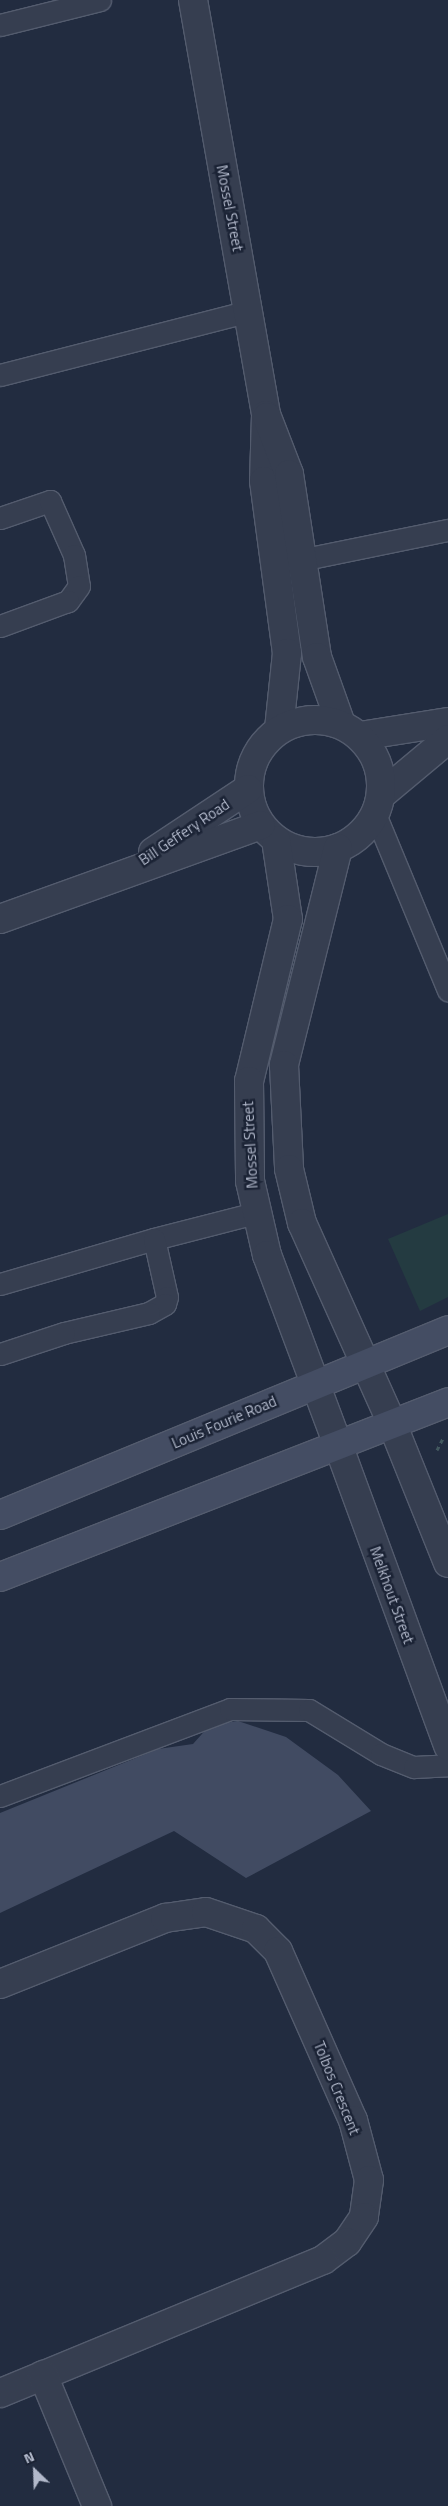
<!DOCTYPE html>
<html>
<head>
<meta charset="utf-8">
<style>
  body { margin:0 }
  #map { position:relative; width:448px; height:2506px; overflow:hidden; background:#222c40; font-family:"Titillium Web",sans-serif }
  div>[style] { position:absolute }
  .green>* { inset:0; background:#243b41 }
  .building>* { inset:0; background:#414b62 }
  .path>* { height:3px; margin-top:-1.5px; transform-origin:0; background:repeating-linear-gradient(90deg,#42585e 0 4px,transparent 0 8px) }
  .roads { filter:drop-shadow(1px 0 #545c6e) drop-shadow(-1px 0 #545c6e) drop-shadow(0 1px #545c6e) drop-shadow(0 -1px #545c6e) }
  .service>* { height:21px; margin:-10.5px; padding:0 10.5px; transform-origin:10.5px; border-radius:10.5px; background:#363e50 }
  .minor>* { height:28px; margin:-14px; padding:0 14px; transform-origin:14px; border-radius:14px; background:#363e50 }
  .tertiary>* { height:28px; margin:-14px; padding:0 14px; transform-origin:14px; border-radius:14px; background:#363e50 }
  .tertiary>.ring { margin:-14px; padding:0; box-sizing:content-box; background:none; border:28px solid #363e50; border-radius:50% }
  .secondary>* { height:28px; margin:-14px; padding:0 14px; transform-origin:14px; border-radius:14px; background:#444d63 }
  span { translate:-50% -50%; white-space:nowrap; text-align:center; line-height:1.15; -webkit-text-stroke:5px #1b2335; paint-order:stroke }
  .street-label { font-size:15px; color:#b2b9cb }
  .north { position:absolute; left:10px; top:2446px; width:50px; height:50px; -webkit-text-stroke:4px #1b2335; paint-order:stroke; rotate:336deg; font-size:14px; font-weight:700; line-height:20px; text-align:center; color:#b2b9cb }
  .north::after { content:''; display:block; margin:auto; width:18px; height:22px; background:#b2b9cb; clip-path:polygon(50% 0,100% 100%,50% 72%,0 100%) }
</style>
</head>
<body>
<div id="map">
  <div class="green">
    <div style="clip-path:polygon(448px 1214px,448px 1297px,420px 1311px,388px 1239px)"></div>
  </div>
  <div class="building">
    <div style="clip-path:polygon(238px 1721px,286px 1737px,338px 1775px,371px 1811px,246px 1878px,174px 1831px,0 1913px,0 1813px,158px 1749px,193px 1744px,210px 1725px)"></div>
  </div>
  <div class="path">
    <div style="left:437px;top:1450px;width:13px;rotate:-63deg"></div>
  </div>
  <div class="roads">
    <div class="service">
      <div style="left:0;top:25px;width:103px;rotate:-14deg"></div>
      <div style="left:0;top:375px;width:258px;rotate:-14.4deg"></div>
      <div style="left:0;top:518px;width:53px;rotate:-18.8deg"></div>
      <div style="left:50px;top:501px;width:59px;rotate:66deg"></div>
      <div style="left:74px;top:555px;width:31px;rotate:81deg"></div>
      <div style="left:79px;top:586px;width:19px;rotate:126deg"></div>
      <div style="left:68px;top:601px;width:72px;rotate:159.8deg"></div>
      <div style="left:305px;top:559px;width:146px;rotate:-11.5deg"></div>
      <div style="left:375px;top:814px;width:191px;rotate:67.5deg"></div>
      <div style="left:154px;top:1239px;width:104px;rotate:-14.4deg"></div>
      <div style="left:0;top:1284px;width:160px;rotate:-16.3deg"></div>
      <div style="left:154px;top:1239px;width:59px;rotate:77.4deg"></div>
      <div style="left:167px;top:1297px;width:7px;rotate:106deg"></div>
      <div style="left:165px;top:1304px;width:18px;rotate:151deg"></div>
      <div style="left:149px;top:1313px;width:87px;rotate:166.8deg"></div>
      <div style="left:64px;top:1333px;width:67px;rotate:161.8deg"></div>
      <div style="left:0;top:1796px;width:246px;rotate:-20.7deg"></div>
      <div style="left:230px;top:1709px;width:79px;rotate:0.7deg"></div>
      <div style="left:309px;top:1710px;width:84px;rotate:31.4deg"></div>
      <div style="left:381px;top:1754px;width:35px;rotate:22deg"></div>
      <div style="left:414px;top:1767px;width:34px;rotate:-3deg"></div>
    </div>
    <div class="minor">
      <div style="left:193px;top:0;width:421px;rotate:80deg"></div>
      <div style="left:266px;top:415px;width:66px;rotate:91.7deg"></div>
      <div style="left:264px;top:481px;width:174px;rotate:82.4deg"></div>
      <div style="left:287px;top:653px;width:76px;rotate:96deg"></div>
      <div style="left:267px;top:417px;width:61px;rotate:68.9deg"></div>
      <div style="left:289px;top:474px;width:185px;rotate:81.3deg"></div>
      <div style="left:317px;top:657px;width:71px;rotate:70.3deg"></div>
      <div style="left:360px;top:736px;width:89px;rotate:-9deg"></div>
      <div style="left:381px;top:795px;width:87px;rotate:-39.9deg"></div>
      <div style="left:391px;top:1421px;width:153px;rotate:68.1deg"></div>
      <div style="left:337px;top:1442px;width:324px;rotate:69.9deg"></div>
      <div style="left:0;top:1984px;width:178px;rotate:-21.8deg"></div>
      <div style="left:165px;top:1918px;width:41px;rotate:-8.3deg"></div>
      <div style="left:206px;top:1912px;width:53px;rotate:18.8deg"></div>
      <div style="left:256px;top:1929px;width:31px;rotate:45deg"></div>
      <div style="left:278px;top:1951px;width:185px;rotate:66.1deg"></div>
      <div style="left:353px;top:2120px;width:62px;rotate:75.1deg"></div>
      <div style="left:369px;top:2180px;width:37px;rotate:98deg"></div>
      <div style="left:364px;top:2217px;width:30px;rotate:124deg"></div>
      <div style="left:347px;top:2242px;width:30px;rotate:143deg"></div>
      <div style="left:323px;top:2260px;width:349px;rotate:157.6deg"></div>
      <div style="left:43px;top:2375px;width:142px;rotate:67.6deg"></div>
    </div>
    <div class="tertiary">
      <div class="ring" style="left:249px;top:720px;width:104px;height:104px"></div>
      <div style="left:276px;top:840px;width:80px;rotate:81.4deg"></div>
      <div style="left:288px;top:919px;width:167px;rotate:103.5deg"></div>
      <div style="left:249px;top:1081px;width:100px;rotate:89.4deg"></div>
      <div style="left:250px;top:1181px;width:76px;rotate:77.1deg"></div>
      <div style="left:267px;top:1255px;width:200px;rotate:69.5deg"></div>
      <div style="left:338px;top:848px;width:224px;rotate:104deg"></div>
      <div style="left:284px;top:1065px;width:104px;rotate:87.2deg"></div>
      <div style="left:289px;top:1169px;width:56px;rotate:76.5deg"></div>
      <div style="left:302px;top:1223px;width:217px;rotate:65.8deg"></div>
      <div style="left:153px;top:852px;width:114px;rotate:-33.6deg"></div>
      <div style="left:0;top:919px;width:277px;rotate:-19.8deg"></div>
    </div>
    <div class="secondary">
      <div style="left:0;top:1515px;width:485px;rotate:-22.4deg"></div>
      <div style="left:0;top:1577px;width:481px;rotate:-21.3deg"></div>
    </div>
  </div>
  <div class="street-label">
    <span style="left:230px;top:208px;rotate:79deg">Mossel Street</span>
    <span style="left:184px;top:832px;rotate:-34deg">Bill Geffery Road</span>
    <span style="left:250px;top:1145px;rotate:-93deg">Mossel Street</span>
    <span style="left:224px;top:1422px;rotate:-23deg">Louis Fourie Road</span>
    <span style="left:392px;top:1595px;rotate:70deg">Melkhout Street</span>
    <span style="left:337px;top:2088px;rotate:68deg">Tolbos Crescent</span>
  </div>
  <div class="north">N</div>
</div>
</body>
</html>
